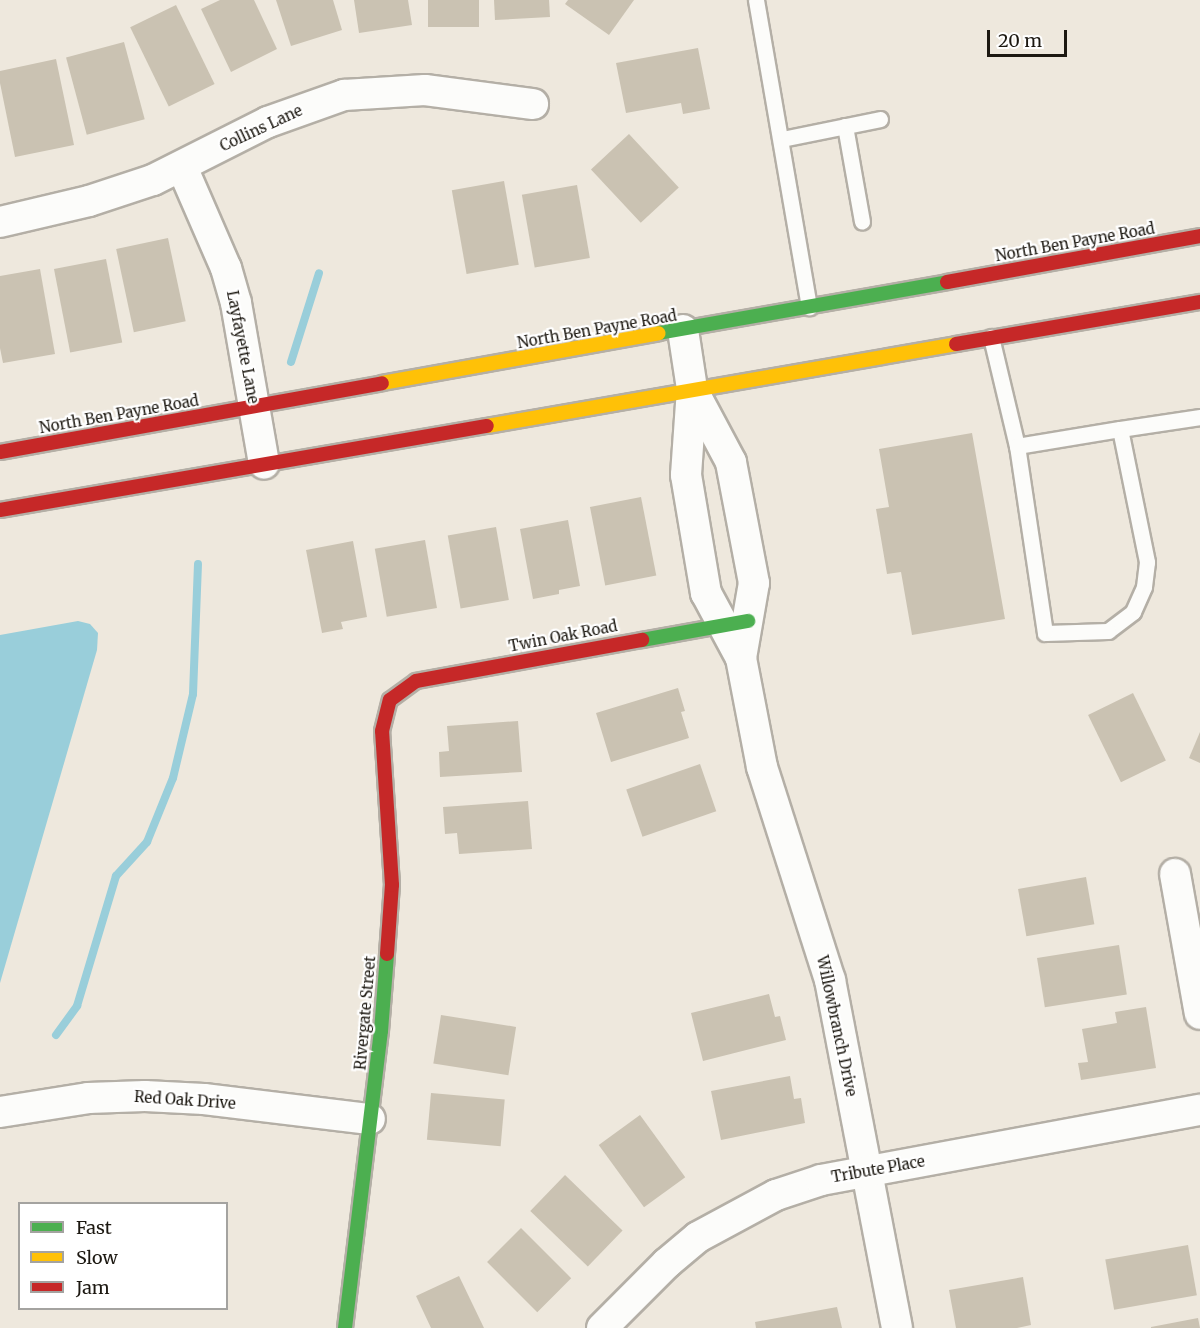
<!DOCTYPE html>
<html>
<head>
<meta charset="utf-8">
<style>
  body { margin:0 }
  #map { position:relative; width:1200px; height:1328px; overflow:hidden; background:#eee8dd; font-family:Merriweather,serif }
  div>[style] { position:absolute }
  .water>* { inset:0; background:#99ceda }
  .stream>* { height:8px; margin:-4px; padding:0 4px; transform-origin:4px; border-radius:4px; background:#99ceda }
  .building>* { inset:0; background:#cac2b2; transform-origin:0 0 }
  .roads { filter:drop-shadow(2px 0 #b4afa6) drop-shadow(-2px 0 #b4afa6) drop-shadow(0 2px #b4afa6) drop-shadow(0 -2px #b4afa6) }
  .lane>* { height:15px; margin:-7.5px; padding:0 7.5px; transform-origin:7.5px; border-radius:7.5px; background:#fcfcfa }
  .street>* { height:30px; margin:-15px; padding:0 15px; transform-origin:15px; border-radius:15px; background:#fcfcfa }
  .fast>* { height:14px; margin:-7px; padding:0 7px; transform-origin:7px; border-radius:7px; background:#4caf50 }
  .slow>* { height:14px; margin:-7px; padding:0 7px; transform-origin:7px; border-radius:7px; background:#ffc107 }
  .jam>* { height:14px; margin:-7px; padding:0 7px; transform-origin:7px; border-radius:7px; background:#c62828 }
  span { translate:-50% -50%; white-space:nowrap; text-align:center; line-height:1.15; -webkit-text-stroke:4.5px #fff; paint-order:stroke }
  .street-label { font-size:15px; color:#1c1811 }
  .legend { position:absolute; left:18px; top:1202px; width:210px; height:108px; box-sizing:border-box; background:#fff; border:2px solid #a4a3a0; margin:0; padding:8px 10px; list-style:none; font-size:18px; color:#1c1811 }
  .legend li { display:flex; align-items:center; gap:12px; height:30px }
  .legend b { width:30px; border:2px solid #a4a3a0 }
  .scale { position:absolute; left:987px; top:30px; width:80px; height:27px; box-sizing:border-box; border:3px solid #1c1811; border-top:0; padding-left:8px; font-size:18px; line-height:21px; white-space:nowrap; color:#1c1811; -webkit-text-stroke:4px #fff; paint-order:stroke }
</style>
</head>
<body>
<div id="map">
  <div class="water">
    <div style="clip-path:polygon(78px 621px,90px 624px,98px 633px,97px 650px,0 983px,0 635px)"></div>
  </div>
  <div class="stream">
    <div style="left:291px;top:362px;width:93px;rotate:-72.5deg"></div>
    <div style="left:56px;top:1035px;width:36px;rotate:-54deg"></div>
    <div style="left:77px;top:1006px;width:136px;rotate:-73.3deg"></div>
    <div style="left:116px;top:876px;width:46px;rotate:-47.6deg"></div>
    <div style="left:147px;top:842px;width:69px;rotate:-67.9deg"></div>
    <div style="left:173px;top:778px;width:86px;rotate:-76.6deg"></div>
    <div style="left:193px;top:694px;width:130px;rotate:-87.8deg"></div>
  </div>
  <div class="building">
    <div style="clip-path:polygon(220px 0,254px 0,277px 49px,231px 72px,201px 9px)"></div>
    <div style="clip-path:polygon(276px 0,333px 0,342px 30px,291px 46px)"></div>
    <div style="clip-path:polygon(354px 0,408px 0,412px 25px,359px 33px)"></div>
    <div style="left:428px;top:0;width:51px;height:27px"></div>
    <div style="clip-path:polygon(494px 0,549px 0,550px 17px,495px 20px)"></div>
    <div style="clip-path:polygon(568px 0,634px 0,609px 35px,565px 4px)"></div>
    <div style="left:176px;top:5px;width:88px;height:51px;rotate:64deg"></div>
    <div style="left:124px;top:42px;width:80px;height:60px;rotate:75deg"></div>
    <div style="clip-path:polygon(698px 48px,710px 109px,683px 114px,681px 103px,626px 113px,616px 63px)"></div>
    <div style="clip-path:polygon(56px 59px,74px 145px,15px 157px,0 83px,0 71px)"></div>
    <div style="left:629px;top:134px;width:73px;height:52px;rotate:47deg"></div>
    <div style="left:504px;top:181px;width:85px;height:53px;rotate:80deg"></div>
    <div style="left:577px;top:185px;width:74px;height:56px;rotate:80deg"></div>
    <div style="left:168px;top:238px;width:85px;height:53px;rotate:78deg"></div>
    <div style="left:106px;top:259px;width:85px;height:53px;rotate:79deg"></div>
    <div style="clip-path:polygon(40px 269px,55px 354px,3px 363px,0 348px,0 276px)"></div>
    <div style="clip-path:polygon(972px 433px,1005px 619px,912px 635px,901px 572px,887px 574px,876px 509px,889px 507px,879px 449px)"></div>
    <div style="left:641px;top:497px;width:80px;height:52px;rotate:79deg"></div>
    <div style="clip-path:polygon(568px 520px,580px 586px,559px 590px,559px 594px,533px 599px,520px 529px)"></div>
    <div style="left:496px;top:527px;width:74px;height:49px;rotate:80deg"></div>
    <div style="left:425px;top:540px;width:69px;height:51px;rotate:80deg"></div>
    <div style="clip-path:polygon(353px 541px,367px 617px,341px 622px,343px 629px,322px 633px,306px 550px)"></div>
    <div style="clip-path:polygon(678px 688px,685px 711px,681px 712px,689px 738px,611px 762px,596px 713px)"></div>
    <div style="left:1133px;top:693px;width:75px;height:50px;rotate:64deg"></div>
    <div style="clip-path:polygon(518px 721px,522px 772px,440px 777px,439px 752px,449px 751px,447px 726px)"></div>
    <div style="clip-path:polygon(1200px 732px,1200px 763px,1189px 758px)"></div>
    <div style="left:700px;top:764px;width:50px;height:78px;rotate:71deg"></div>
    <div style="clip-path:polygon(528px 801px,532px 849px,459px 854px,457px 833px,445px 834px,443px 807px)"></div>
    <div style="left:1086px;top:877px;width:48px;height:69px;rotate:80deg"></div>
    <div style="left:1119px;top:945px;width:50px;height:83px;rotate:81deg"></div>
    <div style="clip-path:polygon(769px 994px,775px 1017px,780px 1016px,786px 1040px,703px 1061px,691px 1013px)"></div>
    <div style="clip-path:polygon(1146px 1007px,1156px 1068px,1081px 1080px,1078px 1063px,1088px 1062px,1082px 1029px,1117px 1023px,1115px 1012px)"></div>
    <div style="left:441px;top:1015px;width:76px;height:49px;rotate:9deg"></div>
    <div style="clip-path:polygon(790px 1076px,794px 1099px,801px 1098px,805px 1123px,721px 1140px,711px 1091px)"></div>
    <div style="left:431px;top:1093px;width:74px;height:47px;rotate:5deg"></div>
    <div style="left:640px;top:1115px;width:77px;height:51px;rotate:54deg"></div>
    <div style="left:565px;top:1175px;width:80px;height:50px;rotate:44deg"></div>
    <div style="left:521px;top:1228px;width:71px;height:48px;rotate:45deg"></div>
    <div style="left:1188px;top:1245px;width:51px;height:84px;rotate:80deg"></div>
    <div style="clip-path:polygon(459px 1276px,484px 1328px,431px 1328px,416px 1296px)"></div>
    <div style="clip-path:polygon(1023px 1277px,1031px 1325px,1017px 1328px,956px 1328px,949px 1290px)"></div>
    <div style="clip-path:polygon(837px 1307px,842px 1328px,756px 1328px,755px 1322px)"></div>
    <div style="clip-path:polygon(1198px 1318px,1200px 1328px,1151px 1328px,1151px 1327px)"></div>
  </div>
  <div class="roads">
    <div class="lane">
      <div style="left:756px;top:0;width:312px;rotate:80.2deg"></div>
      <div style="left:845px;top:126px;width:97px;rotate:79.9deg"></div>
      <div style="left:782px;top:139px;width:100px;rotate:-11.5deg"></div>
      <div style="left:991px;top:337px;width:112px;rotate:76.6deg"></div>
      <div style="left:1120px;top:429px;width:136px;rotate:78.5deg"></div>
      <div style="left:1147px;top:562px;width:25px;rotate:97deg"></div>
      <div style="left:1144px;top:587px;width:27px;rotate:114deg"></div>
      <div style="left:1133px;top:612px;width:31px;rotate:143deg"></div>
      <div style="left:1108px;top:631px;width:63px;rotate:178.2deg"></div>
      <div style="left:1045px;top:633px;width:189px;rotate:-98.5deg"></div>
      <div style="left:1017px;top:446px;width:104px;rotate:-9.4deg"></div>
      <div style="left:1120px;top:429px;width:81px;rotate:-8.5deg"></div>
    </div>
    <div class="street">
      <div style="left:182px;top:167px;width:110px;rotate:66.5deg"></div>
      <div style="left:226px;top:268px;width:36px;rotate:74deg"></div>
      <div style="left:236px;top:303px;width:163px;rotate:80.1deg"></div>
      <div style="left:0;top:222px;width:91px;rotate:-13.3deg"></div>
      <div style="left:89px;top:201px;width:67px;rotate:-18.2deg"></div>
      <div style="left:153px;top:180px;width:129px;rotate:-26.8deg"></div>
      <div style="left:268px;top:122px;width:81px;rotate:-19.6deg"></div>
      <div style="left:344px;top:95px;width:81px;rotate:-3.5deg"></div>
      <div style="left:425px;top:90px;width:109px;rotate:7.4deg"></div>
      <div style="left:683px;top:330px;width:60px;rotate:81.3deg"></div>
      <div style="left:692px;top:389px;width:86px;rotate:94deg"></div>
      <div style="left:686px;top:475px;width:120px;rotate:80.4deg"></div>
      <div style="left:706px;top:593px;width:74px;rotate:61.7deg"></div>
      <div style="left:741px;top:658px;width:76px;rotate:-80.2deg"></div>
      <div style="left:754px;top:583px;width:123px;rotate:-100.8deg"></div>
      <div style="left:731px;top:462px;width:83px;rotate:-118.1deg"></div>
      <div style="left:741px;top:658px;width:111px;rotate:79.1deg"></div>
      <div style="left:762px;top:767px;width:224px;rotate:72.3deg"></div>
      <div style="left:830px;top:980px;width:354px;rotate:79.1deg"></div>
      <div style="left:1175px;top:874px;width:142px;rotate:79.9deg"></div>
      <div style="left:0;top:1112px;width:89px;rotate:-9deg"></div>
      <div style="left:88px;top:1098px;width:57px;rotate:-2deg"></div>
      <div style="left:145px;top:1096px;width:59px;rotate:2.9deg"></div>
      <div style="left:204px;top:1099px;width:167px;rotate:6.9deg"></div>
      <div style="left:602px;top:1328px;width:92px;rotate:-45deg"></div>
      <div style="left:667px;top:1263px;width:40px;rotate:-40deg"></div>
      <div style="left:698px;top:1237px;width:89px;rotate:-28.3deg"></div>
      <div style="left:776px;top:1195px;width:47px;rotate:-18.4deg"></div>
      <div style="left:821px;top:1180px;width:385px;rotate:-10.5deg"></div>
    </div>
    <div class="fast">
      <div style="left:659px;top:333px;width:292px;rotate:-10deg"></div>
      <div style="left:642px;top:640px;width:108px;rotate:-10.2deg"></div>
      <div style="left:345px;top:1328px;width:299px;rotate:-83.1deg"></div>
      <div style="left:381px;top:1031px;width:77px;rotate:-85.5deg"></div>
    </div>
    <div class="slow">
      <div style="left:382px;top:383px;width:281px;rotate:-10.2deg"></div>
      <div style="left:487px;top:426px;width:476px;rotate:-9.9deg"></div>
    </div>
    <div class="jam">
      <div style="left:947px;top:282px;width:257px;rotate:-10.3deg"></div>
      <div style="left:956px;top:344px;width:248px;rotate:-9.8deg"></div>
      <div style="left:0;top:452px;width:388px;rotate:-10.2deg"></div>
      <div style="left:0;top:510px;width:494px;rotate:-9.8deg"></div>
      <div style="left:387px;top:954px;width:69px;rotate:-85.9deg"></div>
      <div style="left:392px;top:885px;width:154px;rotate:-93.7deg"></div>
      <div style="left:382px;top:731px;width:32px;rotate:-76deg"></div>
      <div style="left:390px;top:700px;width:32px;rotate:-36deg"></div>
      <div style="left:416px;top:681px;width:230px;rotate:-10.3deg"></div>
    </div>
  </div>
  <div class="street-label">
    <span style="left:261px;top:128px;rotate:-25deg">Collins Lane</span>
    <span style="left:1075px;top:242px;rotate:-10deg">North Ben Payne Road</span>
    <span style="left:597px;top:329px;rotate:-10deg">North Ben Payne Road</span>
    <span style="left:243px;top:347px;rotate:79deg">Layfayette Lane</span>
    <span style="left:119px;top:414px;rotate:-10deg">North Ben Payne Road</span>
    <span style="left:563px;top:636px;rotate:-11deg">Twin Oak Road</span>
    <span style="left:365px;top:1013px;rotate:-85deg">Rivergate Street</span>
    <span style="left:837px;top:1026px;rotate:78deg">Willowbranch Drive</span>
    <span style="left:185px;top:1100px;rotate:4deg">Red Oak Drive</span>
    <span style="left:878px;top:1169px;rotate:-10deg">Tribute Place</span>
  </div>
  <ul class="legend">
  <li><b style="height:8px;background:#4caf50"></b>Fast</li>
  <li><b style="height:8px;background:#ffc107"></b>Slow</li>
  <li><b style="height:8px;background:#c62828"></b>Jam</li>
  </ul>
  <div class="scale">20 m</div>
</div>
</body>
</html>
